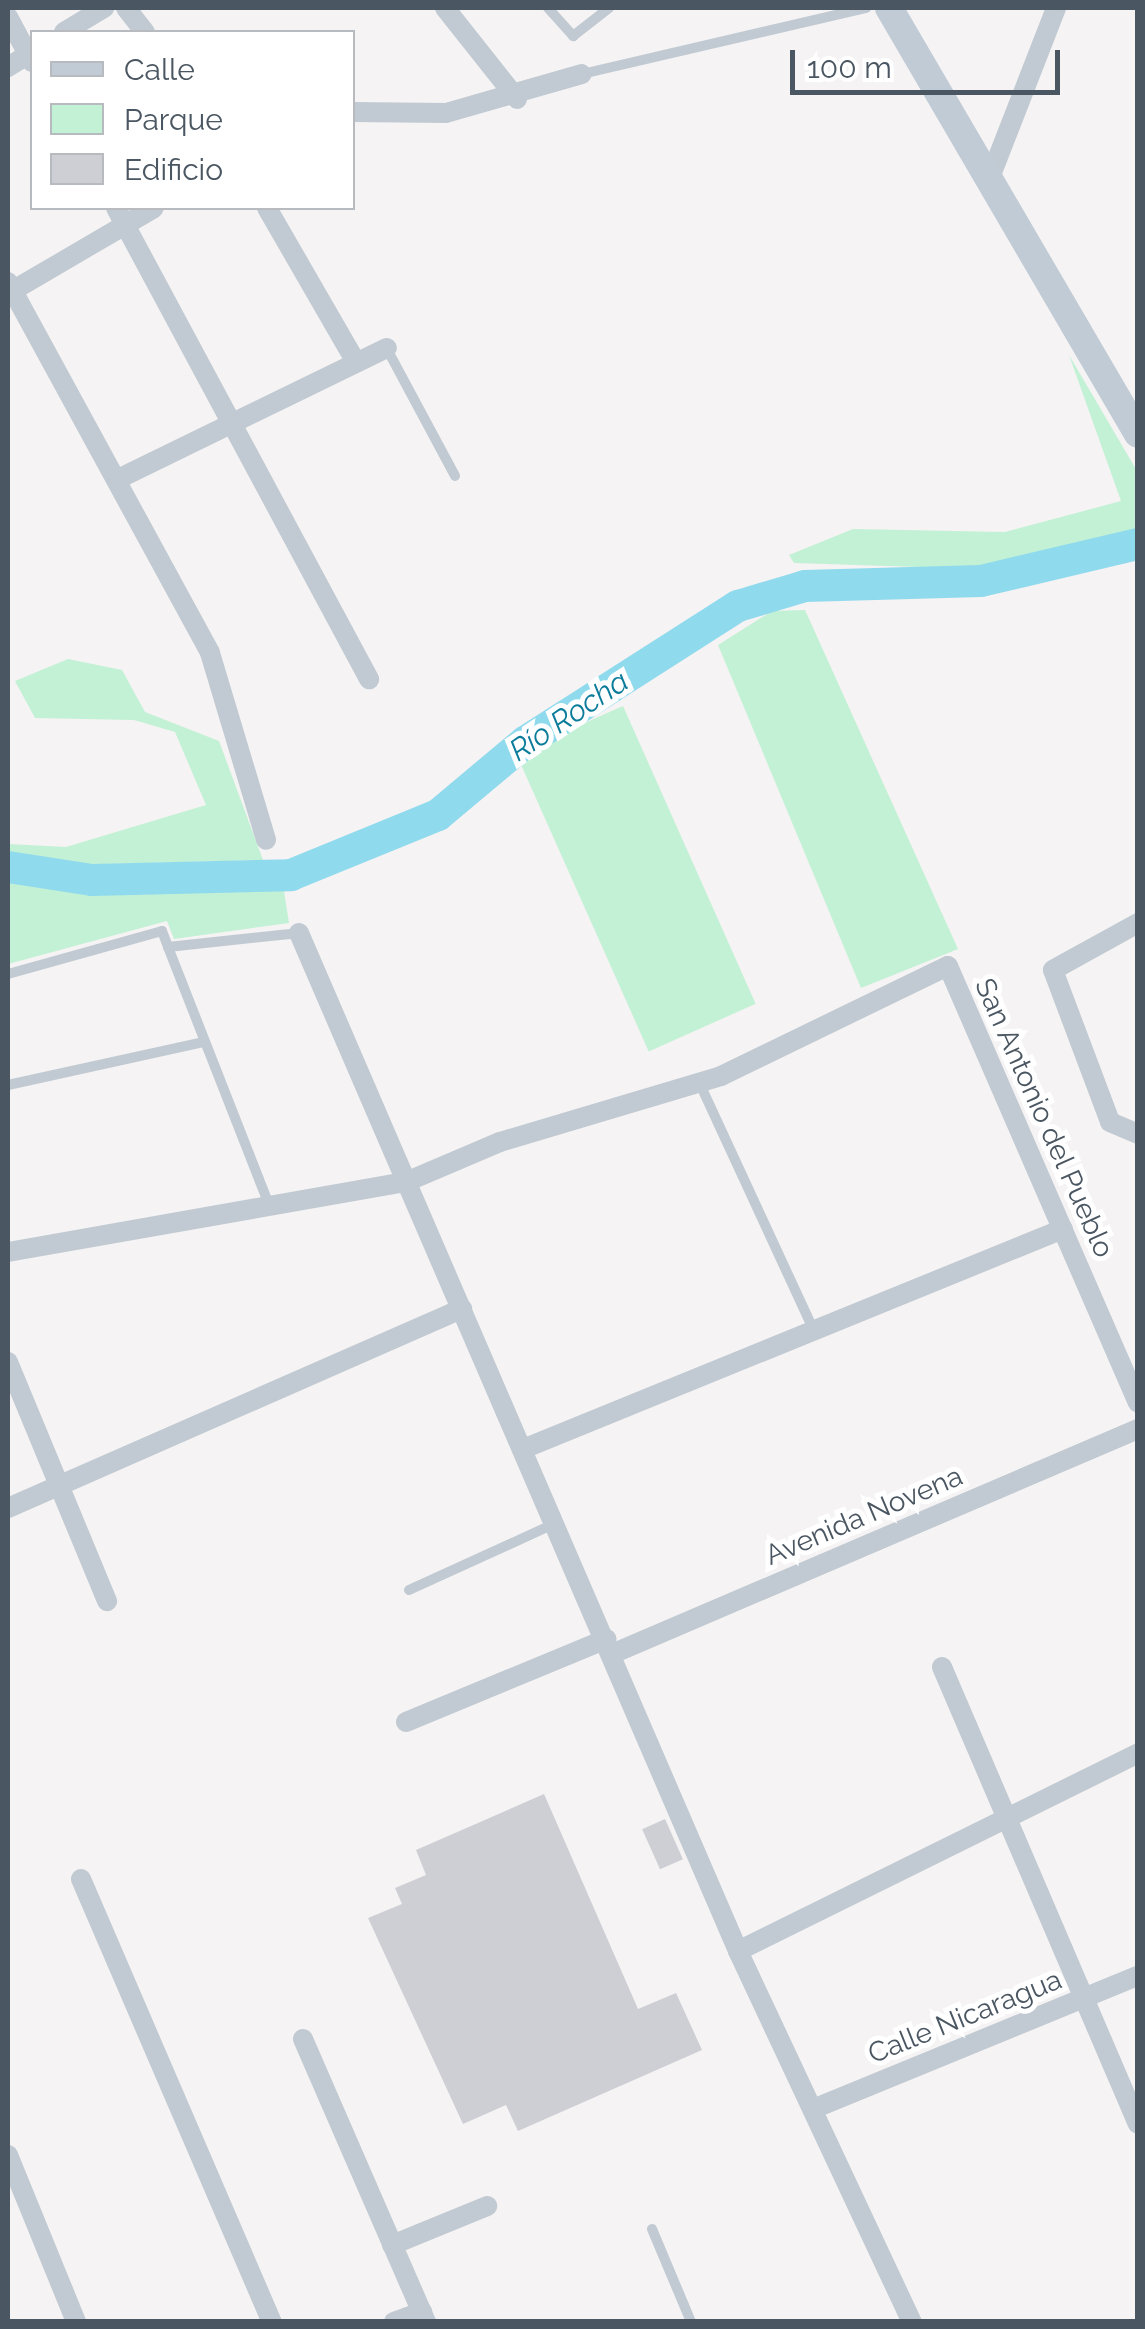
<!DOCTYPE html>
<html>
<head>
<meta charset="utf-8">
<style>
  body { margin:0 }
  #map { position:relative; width:1145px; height:2329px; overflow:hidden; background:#f5f3f3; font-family:Raleway,sans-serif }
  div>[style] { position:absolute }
  .green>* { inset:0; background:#c3f1d5; transform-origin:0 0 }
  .river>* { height:32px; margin:-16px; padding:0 16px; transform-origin:16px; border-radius:16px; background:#90daee }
  .building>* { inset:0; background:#cdcfd5; transform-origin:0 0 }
  .lane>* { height:10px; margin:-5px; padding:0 5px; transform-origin:5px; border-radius:5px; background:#c1cad2 }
  .street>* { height:20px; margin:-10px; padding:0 10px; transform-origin:10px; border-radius:10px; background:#c1cad2 }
  .secondary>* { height:28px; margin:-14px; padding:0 14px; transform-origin:14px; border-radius:14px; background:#c1cbd6 }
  span { translate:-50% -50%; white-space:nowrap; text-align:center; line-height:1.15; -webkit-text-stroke:10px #fff; paint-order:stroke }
  .street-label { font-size:28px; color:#4a5661 }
  .water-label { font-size:30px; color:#0c7c9b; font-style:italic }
  .frame { position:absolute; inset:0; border:10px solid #4a5661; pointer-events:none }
  .legend { position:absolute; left:30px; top:30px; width:325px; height:180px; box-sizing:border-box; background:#fff; border:2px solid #b7bbc0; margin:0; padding:12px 18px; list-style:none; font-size:30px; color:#4a5661 }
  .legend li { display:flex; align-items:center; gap:20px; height:50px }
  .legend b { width:50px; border:2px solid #b7bbc0 }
  .scale { position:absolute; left:790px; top:50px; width:270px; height:45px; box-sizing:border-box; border:5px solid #4a5661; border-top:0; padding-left:12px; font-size:30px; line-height:35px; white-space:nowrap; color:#4a5661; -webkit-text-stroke:8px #fff; paint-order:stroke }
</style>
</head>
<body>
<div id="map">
  <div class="green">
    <div style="clip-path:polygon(1069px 355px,1137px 471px,1137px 532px,980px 569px,794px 563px,789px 555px,853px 529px,1005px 532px,1121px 501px)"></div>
    <div style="clip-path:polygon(805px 610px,958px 949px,861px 988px,718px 645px,772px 611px)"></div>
    <div style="clip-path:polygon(68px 659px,122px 670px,145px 712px,219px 741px,263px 860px,68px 865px,8px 854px,8px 844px,66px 847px,206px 805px,175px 732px,134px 720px,35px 718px,15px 681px)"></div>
    <div style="left:623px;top:706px;width:326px;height:117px;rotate:66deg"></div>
    <div style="clip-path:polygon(8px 875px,81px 889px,283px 885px,289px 923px,174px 939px,167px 921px,8px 964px)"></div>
  </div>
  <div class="river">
    <div style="left:8px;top:867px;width:85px;rotate:8.8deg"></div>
    <div style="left:92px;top:880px;width:199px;rotate:-1.4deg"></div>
    <div style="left:291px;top:875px;width:159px;rotate:-22.2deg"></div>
    <div style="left:438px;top:815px;width:114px;rotate:-40deg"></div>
    <div style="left:525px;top:742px;width:253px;rotate:-32.6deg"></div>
    <div style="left:738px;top:606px;width:70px;rotate:-16.6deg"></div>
    <div style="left:805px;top:586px;width:176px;rotate:-1.6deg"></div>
    <div style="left:981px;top:581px;width:161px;rotate:-13.3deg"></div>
  </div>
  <div class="building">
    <div style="clip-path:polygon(544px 1794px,638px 2009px,676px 1993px,702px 2050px,518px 2131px,506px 2105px,463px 2124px,368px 1918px,402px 1904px,395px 1888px,426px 1875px,416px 1850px)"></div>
    <div style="left:665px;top:1819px;width:44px;height:25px;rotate:66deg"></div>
  </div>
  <div class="lane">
    <div style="left:548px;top:8px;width:38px;rotate:48deg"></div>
    <div style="left:573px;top:36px;width:46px;rotate:-37.9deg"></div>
    <div style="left:582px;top:74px;width:292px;rotate:-13.1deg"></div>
    <div style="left:387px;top:349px;width:144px;rotate:61.8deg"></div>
    <div style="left:168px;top:947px;width:279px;rotate:68.6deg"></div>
    <div style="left:8px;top:974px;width:160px;rotate:-15.6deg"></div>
    <div style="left:162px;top:931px;width:17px;rotate:69deg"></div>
    <div style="left:168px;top:947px;width:132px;rotate:-6.1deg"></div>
    <div style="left:699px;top:1082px;width:269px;rotate:65.2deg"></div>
    <div style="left:8px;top:1085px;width:201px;rotate:-12.4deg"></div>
    <div style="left:409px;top:1590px;width:159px;rotate:-24.5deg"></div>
    <div style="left:652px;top:2229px;width:101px;rotate:67.2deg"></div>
  </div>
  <div class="street">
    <div style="left:126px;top:8px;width:31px;rotate:52deg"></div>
    <div style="left:445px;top:8px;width:116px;rotate:51.6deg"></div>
    <div style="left:8px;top:17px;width:51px;rotate:61.9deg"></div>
    <div style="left:64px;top:32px;width:47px;rotate:-31deg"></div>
    <div style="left:8px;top:67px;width:28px;rotate:-32deg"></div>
    <div style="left:352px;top:112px;width:94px;rotate:0.6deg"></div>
    <div style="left:446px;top:113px;width:141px;rotate:-16deg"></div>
    <div style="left:991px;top:175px;width:179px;rotate:-68.7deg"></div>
    <div style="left:116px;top:208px;width:535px;rotate:61.76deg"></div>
    <div style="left:267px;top:208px;width:178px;rotate:60deg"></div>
    <div style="left:8px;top:282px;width:422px;rotate:61.4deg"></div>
    <div style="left:210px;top:653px;width:195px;rotate:73.3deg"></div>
    <div style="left:12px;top:291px;width:164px;rotate:-30.3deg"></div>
    <div style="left:118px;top:479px;width:299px;rotate:-26deg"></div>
    <div style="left:1138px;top:923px;width:97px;rotate:151.1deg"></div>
    <div style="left:1053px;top:970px;width:162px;rotate:69.4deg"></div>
    <div style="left:1110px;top:1122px;width:30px;rotate:23deg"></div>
    <div style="left:299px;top:933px;width:1109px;rotate:66.67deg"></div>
    <div style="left:738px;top:1951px;width:410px;rotate:64.9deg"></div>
    <div style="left:8px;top:1252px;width:404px;rotate:-10deg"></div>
    <div style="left:406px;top:1182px;width:102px;rotate:-23.1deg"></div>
    <div style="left:500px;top:1142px;width:231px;rotate:-16.6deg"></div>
    <div style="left:721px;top:1076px;width:252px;rotate:-25.9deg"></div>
    <div style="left:948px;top:966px;width:476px;rotate:66.5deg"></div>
    <div style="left:8px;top:1362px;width:259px;rotate:67.5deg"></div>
    <div style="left:523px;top:1449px;width:583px;rotate:-22.17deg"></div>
    <div style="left:8px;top:1508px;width:496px;rotate:-23.7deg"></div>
    <div style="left:612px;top:1654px;width:572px;rotate:-23.16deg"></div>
    <div style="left:942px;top:1667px;width:497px;rotate:66.8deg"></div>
    <div style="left:406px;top:1722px;width:217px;rotate:-22.5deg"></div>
    <div style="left:81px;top:1879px;width:482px;rotate:66.7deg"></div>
    <div style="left:738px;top:1951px;width:446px;rotate:-26.3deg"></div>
    <div style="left:303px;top:2039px;width:309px;rotate:66.5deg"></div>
    <div style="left:813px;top:2109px;width:351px;rotate:-22.3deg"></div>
    <div style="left:8px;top:2155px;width:180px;rotate:67.8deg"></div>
    <div style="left:392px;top:2245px;width:103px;rotate:-22.3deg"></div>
    <div style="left:394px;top:2322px;width:30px;rotate:-20deg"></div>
  </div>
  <div class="secondary">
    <div style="left:889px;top:8px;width:493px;rotate:59.7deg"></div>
  </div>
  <div class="street-label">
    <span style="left:1044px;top:1118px;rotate:66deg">San Antonio del Pueblo</span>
    <span style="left:864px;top:1516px;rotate:-23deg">Avenida Novena</span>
    <span style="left:965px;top:2017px;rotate:-22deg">Calle Nicaragua</span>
  </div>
  <div class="water-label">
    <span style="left:569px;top:716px;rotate:-34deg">Río Rocha</span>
  </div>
  <div class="frame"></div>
  <ul class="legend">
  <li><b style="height:12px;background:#c1cbd6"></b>Calle</li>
  <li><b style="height:28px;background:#c3f1d5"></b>Parque</li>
  <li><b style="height:28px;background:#cdcfd5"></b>Edificio</li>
  </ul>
  <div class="scale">100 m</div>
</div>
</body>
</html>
